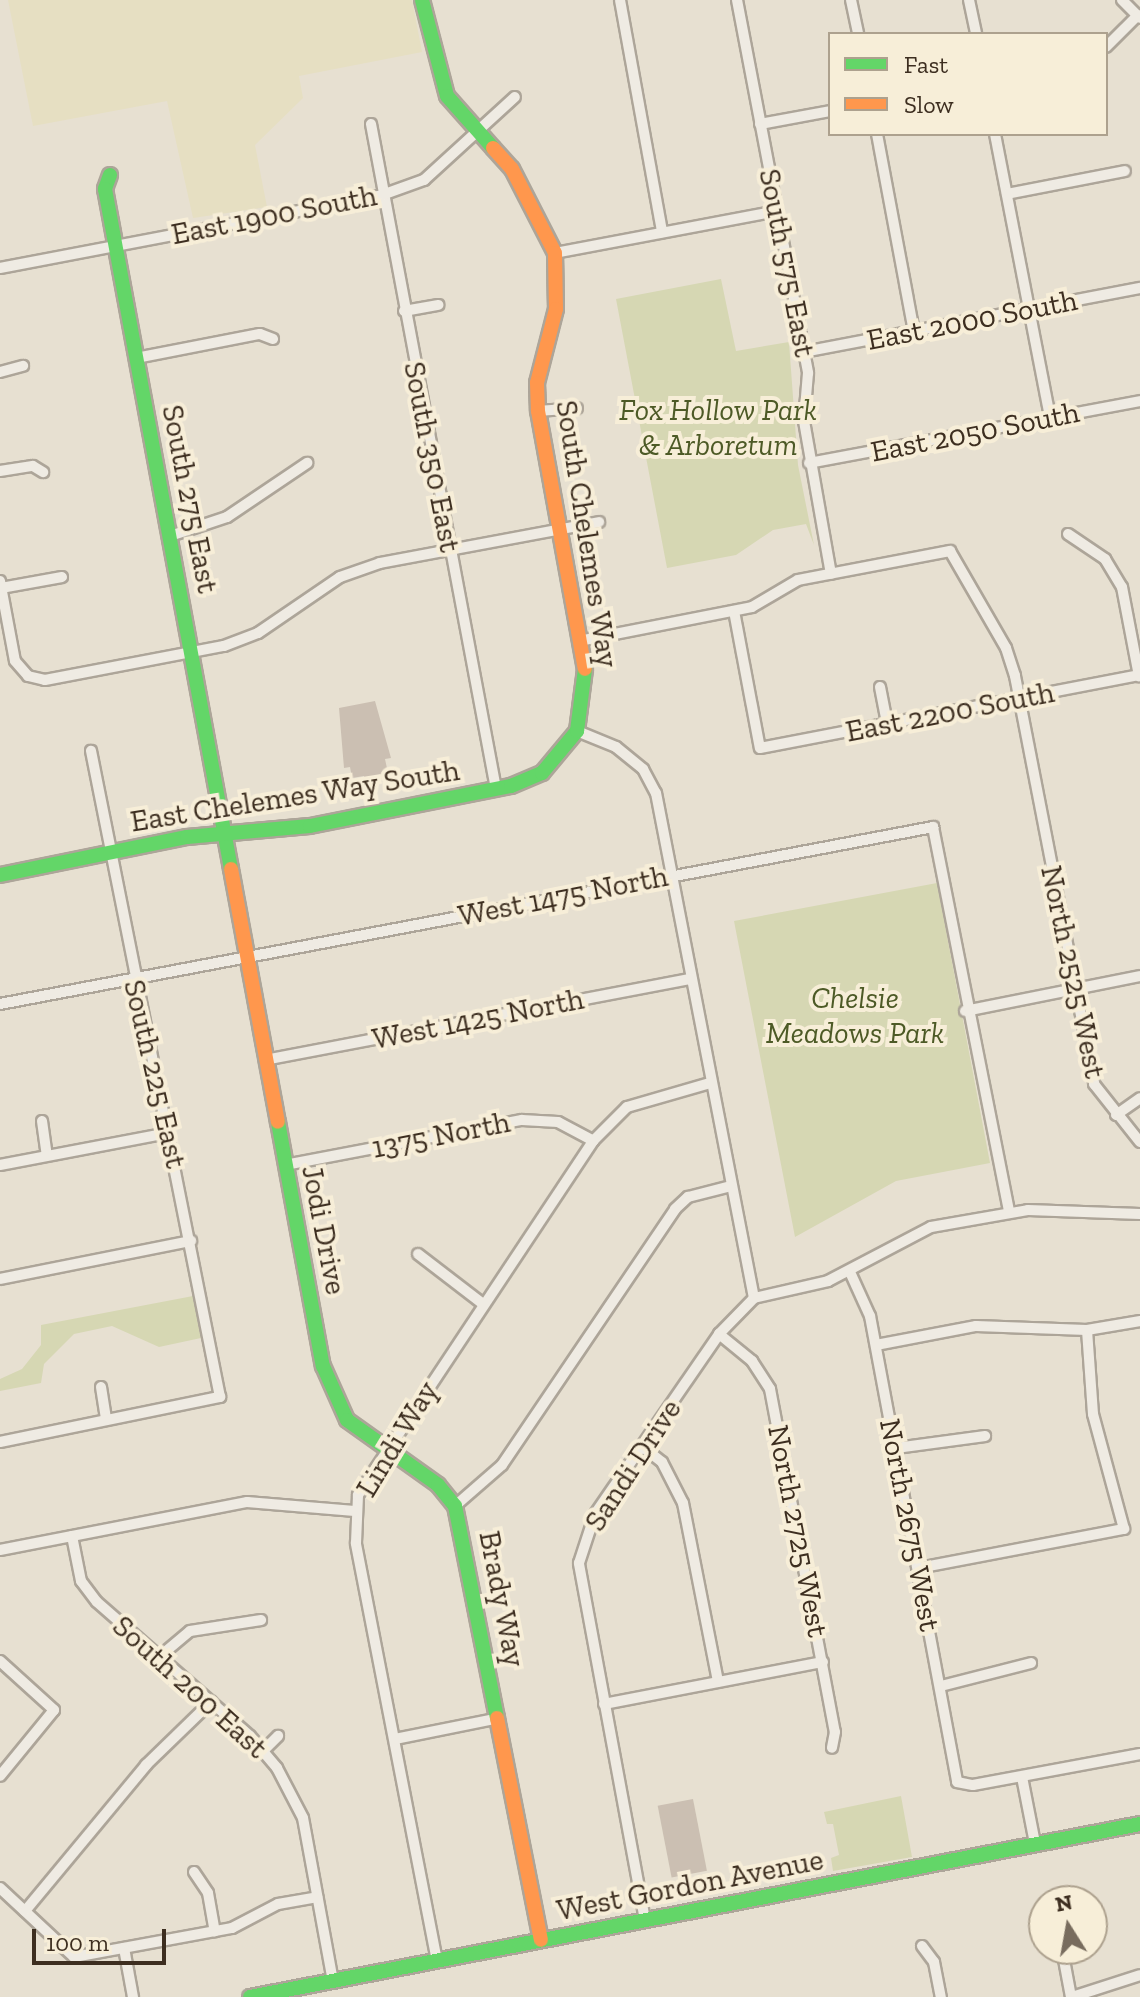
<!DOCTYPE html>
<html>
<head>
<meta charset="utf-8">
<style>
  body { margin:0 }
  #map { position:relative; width:1140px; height:1997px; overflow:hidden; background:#e7e0d1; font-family:"Zilla Slab",serif }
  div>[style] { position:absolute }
  .farmland>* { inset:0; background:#e6dfc2 }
  .green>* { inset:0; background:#d6d7b3 }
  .building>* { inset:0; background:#cbbfb2; transform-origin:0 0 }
  .roads { filter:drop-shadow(2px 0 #ada599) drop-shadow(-2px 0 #ada599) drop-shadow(0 2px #ada599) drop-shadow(0 -2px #ada599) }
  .street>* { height:10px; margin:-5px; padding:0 5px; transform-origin:5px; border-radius:5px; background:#efebe3 }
  .fast>* { height:14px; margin:-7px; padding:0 7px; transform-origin:7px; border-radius:7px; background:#63d668 }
  .slow>* { height:14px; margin:-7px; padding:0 7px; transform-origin:7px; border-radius:7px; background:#ff974d }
  span { translate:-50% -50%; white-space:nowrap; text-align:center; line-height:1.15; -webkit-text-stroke:8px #f7eed8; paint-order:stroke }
  .street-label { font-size:30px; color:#3d2e20 }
  .park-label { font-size:30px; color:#4d5a26; font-style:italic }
  .legend { position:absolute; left:828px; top:32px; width:280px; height:104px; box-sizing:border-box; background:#f7eed8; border:2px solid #ada18e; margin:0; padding:10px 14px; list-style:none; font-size:24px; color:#3d2e20 }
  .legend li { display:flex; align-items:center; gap:16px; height:40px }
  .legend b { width:40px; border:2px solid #ada18e }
  .north { position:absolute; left:1028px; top:1885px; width:80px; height:80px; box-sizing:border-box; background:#f7eed8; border:2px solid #ada18e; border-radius:50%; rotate:349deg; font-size:22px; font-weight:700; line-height:32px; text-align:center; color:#3d2e20 }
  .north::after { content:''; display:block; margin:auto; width:28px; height:36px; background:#786c5e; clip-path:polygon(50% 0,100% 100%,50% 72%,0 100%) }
  .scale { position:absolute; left:32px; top:1929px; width:134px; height:36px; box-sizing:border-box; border:4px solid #3d2e20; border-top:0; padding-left:10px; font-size:24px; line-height:28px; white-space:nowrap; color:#3d2e20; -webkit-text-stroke:6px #f7eed8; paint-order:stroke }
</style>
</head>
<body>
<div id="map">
  <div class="farmland">
    <div style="clip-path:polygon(8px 0,412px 0,422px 52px,299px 76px,303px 98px,255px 145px,267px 207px,193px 218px,167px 101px,33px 126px)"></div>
  </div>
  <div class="green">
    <div style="clip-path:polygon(721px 279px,736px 351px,789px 342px,788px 329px,798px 465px,814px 545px,806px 524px,773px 530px,736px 555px,667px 568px,616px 299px)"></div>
    <div style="clip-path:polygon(937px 883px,990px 1163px,896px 1181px,795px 1237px,734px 921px)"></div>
    <div style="clip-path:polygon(193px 1296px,201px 1338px,159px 1347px,112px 1326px,74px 1334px,44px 1364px,41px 1383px,0 1391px,0 1379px,22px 1369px,41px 1345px,41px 1325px)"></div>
    <div style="clip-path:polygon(901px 1796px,912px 1857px,833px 1871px,831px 1858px,839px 1855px,833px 1824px,827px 1824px,824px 1812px)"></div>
  </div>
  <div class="building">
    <div style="clip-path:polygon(375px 701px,391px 758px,385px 759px,388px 773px,378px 775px,380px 783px,366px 786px,364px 776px,352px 778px,350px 767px,344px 768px,339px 708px)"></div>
    <div style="left:693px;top:1799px;width:73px;height:36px;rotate:79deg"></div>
  </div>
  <div class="roads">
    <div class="street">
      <div style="left:620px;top:0;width:236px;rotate:79.7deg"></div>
      <div style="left:737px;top:0;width:380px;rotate:79.2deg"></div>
      <div style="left:808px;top:373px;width:48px;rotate:94.8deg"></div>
      <div style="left:804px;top:421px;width:155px;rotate:80deg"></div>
      <div style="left:851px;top:0;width:35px;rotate:78deg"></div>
      <div style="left:969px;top:0;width:35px;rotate:78deg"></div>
      <div style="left:1122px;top:0;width:25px;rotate:45deg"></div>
      <div style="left:1106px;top:47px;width:45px;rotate:-45deg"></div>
      <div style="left:371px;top:124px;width:677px;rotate:79.35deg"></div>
      <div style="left:760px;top:124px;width:71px;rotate:-10.5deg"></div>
      <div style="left:877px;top:134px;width:200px;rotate:79.4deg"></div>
      <div style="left:995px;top:134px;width:289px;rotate:79deg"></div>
      <div style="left:1007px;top:194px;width:120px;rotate:-11deg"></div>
      <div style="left:555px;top:253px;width:226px;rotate:-10.7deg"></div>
      <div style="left:0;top:268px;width:389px;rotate:-10.8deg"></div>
      <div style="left:382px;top:195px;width:45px;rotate:-19.7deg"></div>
      <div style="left:424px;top:180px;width:123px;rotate:-42.4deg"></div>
      <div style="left:404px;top:311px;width:35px;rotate:-10deg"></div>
      <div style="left:804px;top:352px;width:342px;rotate:-10.8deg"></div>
      <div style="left:136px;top:358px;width:126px;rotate:-11deg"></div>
      <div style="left:260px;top:334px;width:14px;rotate:21deg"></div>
      <div style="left:0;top:372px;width:24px;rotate:-15deg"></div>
      <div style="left:538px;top:411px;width:39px;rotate:-4deg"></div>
      <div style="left:809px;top:463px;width:337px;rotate:-10.6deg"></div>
      <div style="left:0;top:471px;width:33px;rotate:-9deg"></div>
      <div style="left:33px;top:466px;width:12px;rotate:31deg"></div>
      <div style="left:1068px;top:534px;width:45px;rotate:34deg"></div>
      <div style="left:1105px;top:559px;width:33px;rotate:59deg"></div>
      <div style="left:1122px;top:587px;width:91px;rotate:79.2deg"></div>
      <div style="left:170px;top:536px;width:60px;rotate:-18.4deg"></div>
      <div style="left:227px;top:517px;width:97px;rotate:-34deg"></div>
      <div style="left:0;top:581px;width:81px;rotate:79.4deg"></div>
      <div style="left:15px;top:661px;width:20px;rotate:49deg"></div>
      <div style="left:28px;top:676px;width:17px;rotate:13deg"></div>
      <div style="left:45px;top:680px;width:182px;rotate:-10.8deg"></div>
      <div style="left:224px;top:646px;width:36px;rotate:-21deg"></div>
      <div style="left:258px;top:633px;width:99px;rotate:-34.3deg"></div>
      <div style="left:340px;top:577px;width:42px;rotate:-19.3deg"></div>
      <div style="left:380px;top:563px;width:223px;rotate:-10.6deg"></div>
      <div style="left:1px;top:588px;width:62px;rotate:-10.2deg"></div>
      <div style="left:734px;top:611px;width:139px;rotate:79.3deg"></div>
      <div style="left:760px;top:748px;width:387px;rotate:-10.9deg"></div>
      <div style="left:579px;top:641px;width:176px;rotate:-11.1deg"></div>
      <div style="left:752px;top:607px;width:53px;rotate:-30.4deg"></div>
      <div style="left:798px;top:580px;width:155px;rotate:-10.8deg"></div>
      <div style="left:950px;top:551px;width:112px;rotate:60deg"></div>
      <div style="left:1006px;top:648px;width:29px;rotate:72deg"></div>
      <div style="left:1015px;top:676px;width:416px;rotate:79deg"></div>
      <div style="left:1094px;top:1084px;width:74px;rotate:51.6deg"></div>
      <div style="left:880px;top:687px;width:38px;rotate:79deg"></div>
      <div style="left:577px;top:731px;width:42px;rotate:22.3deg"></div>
      <div style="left:616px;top:747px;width:35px;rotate:39deg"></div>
      <div style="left:643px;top:769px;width:27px;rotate:62deg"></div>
      <div style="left:656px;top:793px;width:514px;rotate:79.02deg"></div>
      <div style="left:0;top:1004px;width:950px;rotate:-10.74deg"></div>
      <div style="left:933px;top:827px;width:392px;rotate:78.8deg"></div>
      <div style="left:965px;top:1011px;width:178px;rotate:-11.3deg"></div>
      <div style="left:265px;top:1060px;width:434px;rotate:-10.8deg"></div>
      <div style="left:1116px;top:1115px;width:29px;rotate:-35deg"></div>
      <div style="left:42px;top:1121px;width:35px;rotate:82deg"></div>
      <div style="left:0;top:1165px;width:165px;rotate:-10.8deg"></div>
      <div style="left:285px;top:1165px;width:241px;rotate:-10.8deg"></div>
      <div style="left:522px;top:1120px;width:36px;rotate:3deg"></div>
      <div style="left:558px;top:1122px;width:40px;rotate:28deg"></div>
      <div style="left:418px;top:1254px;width:82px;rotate:37.6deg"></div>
      <div style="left:850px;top:1272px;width:48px;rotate:65.6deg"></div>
      <div style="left:870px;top:1316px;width:474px;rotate:79.4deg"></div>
      <div style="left:957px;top:1782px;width:16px;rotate:11deg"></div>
      <div style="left:973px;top:1785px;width:170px;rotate:-10.5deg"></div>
      <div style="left:0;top:1279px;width:195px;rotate:-11.3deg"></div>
      <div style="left:719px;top:1334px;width:43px;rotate:39.3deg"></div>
      <div style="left:752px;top:1361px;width:33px;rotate:57deg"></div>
      <div style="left:770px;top:1389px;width:349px;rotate:79.3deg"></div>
      <div style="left:835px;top:1732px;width:16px;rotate:101deg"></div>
      <div style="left:876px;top:1345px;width:102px;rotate:-10.8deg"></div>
      <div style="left:976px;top:1326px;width:111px;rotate:2.1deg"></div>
      <div style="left:1087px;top:1330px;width:54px;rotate:-9.6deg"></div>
      <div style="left:101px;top:1387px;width:33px;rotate:81deg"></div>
      <div style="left:0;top:1442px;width:225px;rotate:-11.6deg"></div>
      <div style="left:220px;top:1397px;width:659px;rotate:-101.29deg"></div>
      <div style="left:644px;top:1448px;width:23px;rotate:38deg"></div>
      <div style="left:662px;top:1462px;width:46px;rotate:62.9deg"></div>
      <div style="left:683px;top:1503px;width:182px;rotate:78.9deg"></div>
      <div style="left:896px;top:1448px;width:90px;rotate:-7.7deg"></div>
      <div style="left:455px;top:1506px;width:62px;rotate:-41.1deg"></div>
      <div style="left:502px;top:1465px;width:309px;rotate:-55.9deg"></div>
      <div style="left:675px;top:1209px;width:18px;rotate:-43deg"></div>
      <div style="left:688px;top:1197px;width:44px;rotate:-14.3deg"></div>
      <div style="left:72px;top:1536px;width:46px;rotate:78.7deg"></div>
      <div style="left:81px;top:1581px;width:26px;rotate:53deg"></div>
      <div style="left:97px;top:1602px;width:203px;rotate:41.2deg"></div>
      <div style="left:250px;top:1736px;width:42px;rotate:49.8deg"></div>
      <div style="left:277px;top:1768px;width:56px;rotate:62.5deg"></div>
      <div style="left:303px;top:1818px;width:166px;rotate:79.6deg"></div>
      <div style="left:0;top:1550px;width:252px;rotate:-11deg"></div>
      <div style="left:247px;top:1502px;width:108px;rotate:4.8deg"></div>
      <div style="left:919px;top:1568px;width:209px;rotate:-10.8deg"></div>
      <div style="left:1124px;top:1529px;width:119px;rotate:-105.1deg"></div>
      <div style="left:1093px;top:1414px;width:84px;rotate:-94.1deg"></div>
      <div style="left:159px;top:1657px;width:40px;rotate:-40deg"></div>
      <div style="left:190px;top:1631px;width:72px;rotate:-8.8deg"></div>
      <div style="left:0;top:1661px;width:73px;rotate:42.2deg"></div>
      <div style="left:54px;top:1710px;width:85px;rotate:129.3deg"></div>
      <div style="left:941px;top:1686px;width:93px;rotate:-14.3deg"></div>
      <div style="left:604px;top:1704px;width:223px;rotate:-10.9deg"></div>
      <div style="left:395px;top:1739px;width:106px;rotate:-11.4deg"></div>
      <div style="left:264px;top:1750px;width:20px;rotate:-45deg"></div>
      <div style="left:1022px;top:1777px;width:67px;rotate:78.9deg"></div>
      <div style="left:194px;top:1872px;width:25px;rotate:56deg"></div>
      <div style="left:208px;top:1893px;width:39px;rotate:80deg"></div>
      <div style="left:0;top:1888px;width:101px;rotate:43deg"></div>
      <div style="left:74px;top:1957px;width:161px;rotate:-10.4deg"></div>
      <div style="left:232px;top:1928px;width:52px;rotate:-27.6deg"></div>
      <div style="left:278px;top:1904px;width:40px;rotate:-10deg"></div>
      <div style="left:25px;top:1911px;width:190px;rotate:-50.3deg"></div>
      <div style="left:146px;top:1765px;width:91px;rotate:-44.1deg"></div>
      <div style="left:645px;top:1920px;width:363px;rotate:-100.5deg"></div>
      <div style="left:579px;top:1563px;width:52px;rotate:-71.9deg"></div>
      <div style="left:595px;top:1514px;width:219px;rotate:-55.4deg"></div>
      <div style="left:719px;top:1334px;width:50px;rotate:-45.8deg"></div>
      <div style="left:754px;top:1298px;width:76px;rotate:-12.9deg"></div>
      <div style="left:828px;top:1281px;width:116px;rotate:-27.7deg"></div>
      <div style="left:931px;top:1227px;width:98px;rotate:-9.9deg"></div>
      <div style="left:1028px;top:1210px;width:112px;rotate:2deg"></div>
      <div style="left:922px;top:1946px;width:20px;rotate:53deg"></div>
      <div style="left:934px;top:1962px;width:36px;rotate:79deg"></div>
      <div style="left:124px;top:1948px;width:50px;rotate:79.6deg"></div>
      <div style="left:1062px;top:1949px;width:49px;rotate:79.4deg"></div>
      <div style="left:437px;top:1961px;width:426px;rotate:-101deg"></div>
      <div style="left:356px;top:1543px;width:48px;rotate:-87.6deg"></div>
      <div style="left:358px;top:1495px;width:425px;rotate:-56.4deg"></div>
      <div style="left:593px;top:1141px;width:48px;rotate:-45deg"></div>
      <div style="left:627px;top:1107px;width:86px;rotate:-16.1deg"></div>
      <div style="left:1072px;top:1997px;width:71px;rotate:-17.9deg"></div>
    </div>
    <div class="fast">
      <div style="left:422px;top:0;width:99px;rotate:75.4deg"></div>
      <div style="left:447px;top:96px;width:69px;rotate:48.5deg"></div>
      <div style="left:110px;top:175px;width:15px;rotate:110deg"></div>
      <div style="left:105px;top:189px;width:692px;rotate:79.5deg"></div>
      <div style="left:0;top:875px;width:191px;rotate:-11.5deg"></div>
      <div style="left:187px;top:837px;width:123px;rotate:-5.1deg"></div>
      <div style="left:310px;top:826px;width:205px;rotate:-11.3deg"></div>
      <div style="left:511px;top:786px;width:34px;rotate:-23deg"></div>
      <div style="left:542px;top:773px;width:55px;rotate:-50.2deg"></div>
      <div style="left:577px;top:731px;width:63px;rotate:-82.6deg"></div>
      <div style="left:278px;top:1122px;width:248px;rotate:79.6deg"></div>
      <div style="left:323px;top:1366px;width:59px;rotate:66deg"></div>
      <div style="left:347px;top:1420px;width:112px;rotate:35.5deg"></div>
      <div style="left:438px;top:1485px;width:27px;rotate:51deg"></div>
      <div style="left:455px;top:1506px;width:216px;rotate:78.8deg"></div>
      <div style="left:250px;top:1997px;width:907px;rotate:-11deg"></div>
    </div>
    <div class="slow">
      <div style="left:493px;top:148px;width:28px;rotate:48deg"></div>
      <div style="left:512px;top:169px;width:94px;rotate:62.9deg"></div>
      <div style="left:555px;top:253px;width:56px;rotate:89deg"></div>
      <div style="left:556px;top:309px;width:76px;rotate:104.4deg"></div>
      <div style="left:537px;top:383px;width:28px;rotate:88deg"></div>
      <div style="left:538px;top:411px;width:262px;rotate:79.7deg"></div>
      <div style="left:231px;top:869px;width:257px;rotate:79.5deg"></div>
      <div style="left:497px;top:1718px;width:226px;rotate:78.8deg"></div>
    </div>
  </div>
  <div class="street-label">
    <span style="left:274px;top:215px;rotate:-11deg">East 1900 South</span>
    <span style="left:787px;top:263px;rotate:79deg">South 575 East</span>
    <span style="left:972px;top:320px;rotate:-11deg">East 2000 South</span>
    <span style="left:975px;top:432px;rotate:-11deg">East 2050 South</span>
    <span style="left:432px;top:457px;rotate:79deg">South 350 East</span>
    <span style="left:190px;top:499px;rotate:79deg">South 275 East</span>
    <span style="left:587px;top:534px;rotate:81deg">South Chelemes Way</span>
    <span style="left:950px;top:712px;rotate:-11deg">East 2200 South</span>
    <span style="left:295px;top:796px;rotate:-9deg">East Chelemes Way South</span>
    <span style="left:563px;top:896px;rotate:-11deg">West 1475 North</span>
    <span style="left:1073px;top:972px;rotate:78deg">North 2525 West</span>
    <span style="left:478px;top:1019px;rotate:-11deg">West 1425 North</span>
    <span style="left:155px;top:1074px;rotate:77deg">South 225 East</span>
    <span style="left:441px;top:1135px;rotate:-11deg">1375 North</span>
    <span style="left:324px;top:1230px;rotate:79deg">Jodi Drive</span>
    <span style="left:397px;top:1439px;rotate:-59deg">Lindi Way</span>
    <span style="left:633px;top:1465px;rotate:-57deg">Sandi Drive</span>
    <span style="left:910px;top:1525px;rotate:79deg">North 2675 West</span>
    <span style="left:798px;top:1531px;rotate:79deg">North 2725 West</span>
    <span style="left:502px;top:1599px;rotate:79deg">Brady Way</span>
    <span style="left:190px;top:1687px;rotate:42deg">South 200 East</span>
    <span style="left:690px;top:1885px;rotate:-11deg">West Gordon Avenue</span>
  </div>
  <div class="park-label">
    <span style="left:718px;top:427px">Fox Hollow Park<br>&amp; Arboretum</span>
    <span style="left:855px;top:1015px">Chelsie<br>Meadows Park</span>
  </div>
  <ul class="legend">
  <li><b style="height:10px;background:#63d668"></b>Fast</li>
  <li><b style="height:10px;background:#ff974d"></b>Slow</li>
  </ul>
  <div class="north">N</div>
  <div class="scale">100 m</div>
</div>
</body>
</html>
